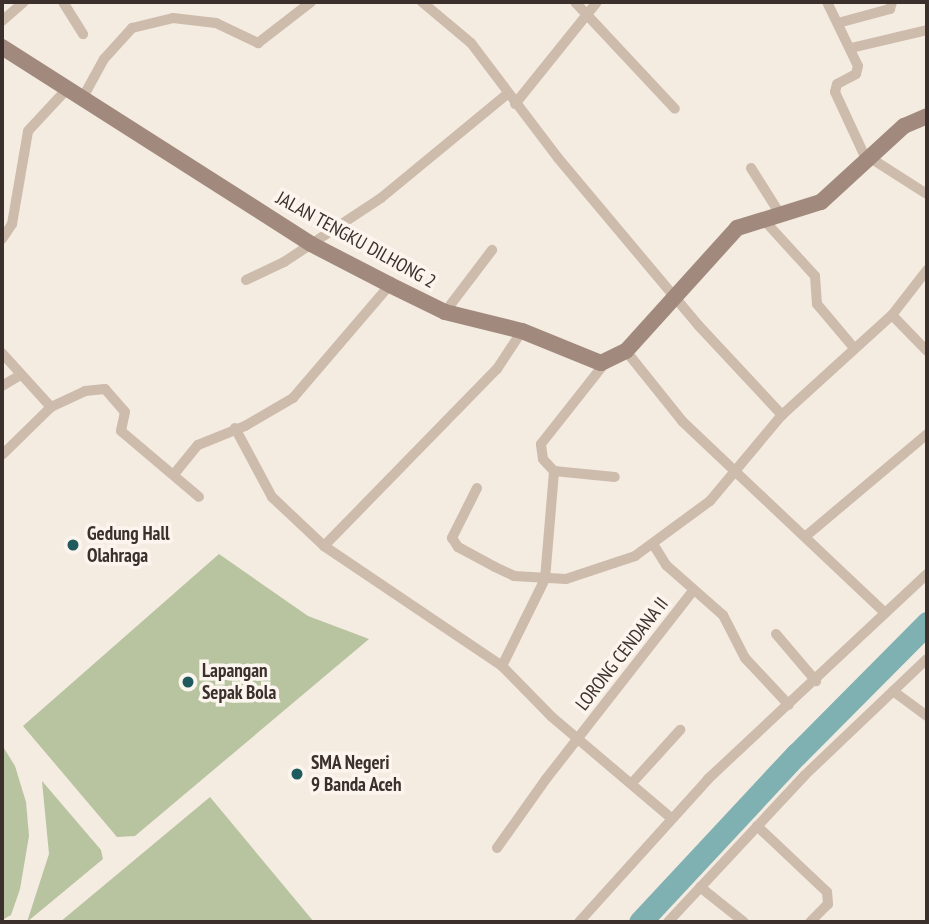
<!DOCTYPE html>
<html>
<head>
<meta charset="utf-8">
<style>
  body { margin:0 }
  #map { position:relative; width:929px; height:924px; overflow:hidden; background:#f4ebe1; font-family:"PT Sans Narrow",sans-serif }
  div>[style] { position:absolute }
  .green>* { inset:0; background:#b8c4a0 }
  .river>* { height:23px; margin:-11.5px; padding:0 11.5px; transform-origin:11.5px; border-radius:11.5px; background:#7fb0b2 }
  .street>* { height:10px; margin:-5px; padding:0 5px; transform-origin:5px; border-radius:5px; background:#cdbbac }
  .secondary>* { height:16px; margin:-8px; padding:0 8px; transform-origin:8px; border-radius:8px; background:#a18a7d }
  .dots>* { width:19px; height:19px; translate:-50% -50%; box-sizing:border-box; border:4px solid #fbf5ee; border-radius:50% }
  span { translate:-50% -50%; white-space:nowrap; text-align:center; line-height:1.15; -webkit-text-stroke:7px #fbf5ee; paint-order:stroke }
  .street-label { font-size:19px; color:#3b302b }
  .poi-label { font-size:19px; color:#3b302b; font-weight:700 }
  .left { translate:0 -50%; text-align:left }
  .frame { position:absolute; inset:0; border:4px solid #3b302b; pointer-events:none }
</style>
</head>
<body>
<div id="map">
  <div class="green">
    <div style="clip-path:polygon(219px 554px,308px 616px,369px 639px,135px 836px,117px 837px,23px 726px)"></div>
    <div style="clip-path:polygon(2px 745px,15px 766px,26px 802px,29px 836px,20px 889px,11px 915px,4px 919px)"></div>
    <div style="clip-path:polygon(42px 781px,101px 850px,103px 859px,27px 922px,49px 854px)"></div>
    <div style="clip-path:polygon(210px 797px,314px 922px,60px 922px)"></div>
  </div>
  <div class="river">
    <div style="left:640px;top:922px;width:229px;rotate:-47deg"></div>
    <div style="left:796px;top:755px;width:186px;rotate:-45.2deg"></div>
  </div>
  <div class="street">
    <div style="left:63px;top:2px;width:38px;rotate:58deg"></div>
    <div style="left:422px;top:2px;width:64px;rotate:39.9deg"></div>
    <div style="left:471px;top:43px;width:144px;rotate:52.9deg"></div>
    <div style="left:558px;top:158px;width:219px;rotate:50deg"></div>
    <div style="left:699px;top:326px;width:122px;rotate:47deg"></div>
    <div style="left:575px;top:2px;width:146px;rotate:46.9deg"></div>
    <div style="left:827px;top:2px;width:71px;rotate:64.2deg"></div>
    <div style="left:858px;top:66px;width:8px;rotate:104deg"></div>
    <div style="left:856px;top:74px;width:21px;rotate:152deg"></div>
    <div style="left:837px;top:84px;width:8px;rotate:104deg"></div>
    <div style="left:835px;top:92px;width:78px;rotate:65.1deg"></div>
    <div style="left:2px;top:21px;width:29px;rotate:-41deg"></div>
    <div style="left:838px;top:23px;width:54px;rotate:-15.1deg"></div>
    <div style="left:890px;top:9px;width:7px;rotate:-74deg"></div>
    <div style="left:851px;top:48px;width:78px;rotate:-13.3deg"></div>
    <div style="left:82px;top:99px;width:46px;rotate:-61.2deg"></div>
    <div style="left:104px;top:59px;width:42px;rotate:-47.9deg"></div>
    <div style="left:132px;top:28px;width:42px;rotate:-13.7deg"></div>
    <div style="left:173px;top:18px;width:43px;rotate:6.6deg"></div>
    <div style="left:216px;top:23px;width:47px;rotate:25.5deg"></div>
    <div style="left:258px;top:43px;width:67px;rotate:-37.7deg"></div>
    <div style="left:515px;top:104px;width:131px;rotate:-51.2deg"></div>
    <div style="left:872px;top:159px;width:65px;rotate:32.5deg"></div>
    <div style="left:751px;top:168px;width:54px;rotate:57.8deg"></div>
    <div style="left:763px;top:219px;width:77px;rotate:47.6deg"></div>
    <div style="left:815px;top:276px;width:28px;rotate:86deg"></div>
    <div style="left:817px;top:304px;width:57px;rotate:49.9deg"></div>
    <div style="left:2px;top:239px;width:18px;rotate:-56deg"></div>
    <div style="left:12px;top:224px;width:94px;rotate:-80.2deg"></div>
    <div style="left:28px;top:131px;width:57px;rotate:-47.1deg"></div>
    <div style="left:246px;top:280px;width:42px;rotate:-25.3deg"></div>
    <div style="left:284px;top:262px;width:116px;rotate:-33.4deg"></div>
    <div style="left:381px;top:198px;width:163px;rotate:-39.5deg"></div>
    <div style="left:445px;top:312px;width:78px;rotate:-52.8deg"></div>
    <div style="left:892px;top:315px;width:50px;rotate:45.8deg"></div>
    <div style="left:626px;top:351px;width:90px;rotate:51.3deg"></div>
    <div style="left:682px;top:421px;width:279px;rotate:43.4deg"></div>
    <div style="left:2px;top:353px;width:73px;rotate:47.8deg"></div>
    <div style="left:51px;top:407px;width:38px;rotate:-25deg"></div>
    <div style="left:85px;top:391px;width:20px;rotate:-6deg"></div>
    <div style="left:105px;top:389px;width:30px;rotate:49deg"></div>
    <div style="left:125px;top:412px;width:19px;rotate:102deg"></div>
    <div style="left:121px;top:431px;width:102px;rotate:40.2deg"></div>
    <div style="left:2px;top:386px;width:21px;rotate:-31deg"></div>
    <div style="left:235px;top:428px;width:78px;rotate:61.8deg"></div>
    <div style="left:272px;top:497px;width:71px;rotate:43.3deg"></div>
    <div style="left:324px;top:546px;width:215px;rotate:34deg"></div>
    <div style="left:502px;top:666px;width:71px;rotate:45.6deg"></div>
    <div style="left:552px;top:717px;width:156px;rotate:40.3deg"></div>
    <div style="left:2px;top:455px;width:69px;rotate:-44.4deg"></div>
    <div style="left:554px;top:471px;width:61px;rotate:5.6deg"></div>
    <div style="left:175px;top:473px;width:36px;rotate:-51deg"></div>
    <div style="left:198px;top:445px;width:51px;rotate:-22deg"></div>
    <div style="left:245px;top:426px;width:56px;rotate:-30.3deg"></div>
    <div style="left:293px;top:398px;width:149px;rotate:-49.4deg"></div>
    <div style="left:477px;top:488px;width:56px;rotate:116.6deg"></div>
    <div style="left:452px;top:538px;width:11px;rotate:56deg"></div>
    <div style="left:458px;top:547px;width:42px;rotate:28.4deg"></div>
    <div style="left:495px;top:567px;width:21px;rotate:25deg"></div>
    <div style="left:514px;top:576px;width:52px;rotate:3.3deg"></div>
    <div style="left:566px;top:579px;width:73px;rotate:-18.4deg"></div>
    <div style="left:635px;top:556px;width:93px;rotate:-36.3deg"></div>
    <div style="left:710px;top:501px;width:112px;rotate:-50.1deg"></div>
    <div style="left:782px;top:415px;width:149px;rotate:-42.3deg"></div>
    <div style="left:892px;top:315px;width:57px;rotate:-52.1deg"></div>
    <div style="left:806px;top:536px;width:158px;rotate:-40.1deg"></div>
    <div style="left:653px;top:544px;width:25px;rotate:58deg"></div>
    <div style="left:666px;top:565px;width:76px;rotate:41.3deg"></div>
    <div style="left:723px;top:615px;width:48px;rotate:62.9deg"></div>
    <div style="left:745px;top:658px;width:64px;rotate:46.9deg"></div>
    <div style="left:324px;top:546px;width:248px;rotate:-45.7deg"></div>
    <div style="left:497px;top:369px;width:45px;rotate:-56.7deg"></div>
    <div style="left:776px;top:634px;width:62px;rotate:49.6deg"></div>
    <div style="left:502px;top:666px;width:97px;rotate:-63.7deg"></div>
    <div style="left:545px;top:579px;width:108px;rotate:-85.2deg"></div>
    <div style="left:554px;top:471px;width:16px;rotate:-133deg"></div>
    <div style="left:543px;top:459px;width:15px;rotate:-98deg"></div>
    <div style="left:541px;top:444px;width:103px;rotate:-51.7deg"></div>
    <div style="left:893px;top:691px;width:42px;rotate:36.3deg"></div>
    <div style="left:632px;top:783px;width:72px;rotate:-47.8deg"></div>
    <div style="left:757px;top:826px;width:96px;rotate:43.3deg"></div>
    <div style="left:827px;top:892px;width:12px;rotate:85deg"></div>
    <div style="left:828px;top:904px;width:25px;rotate:135deg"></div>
    <div style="left:497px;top:848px;width:85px;rotate:-54.6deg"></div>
    <div style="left:546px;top:779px;width:239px;rotate:-52deg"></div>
    <div style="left:700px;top:887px;width:56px;rotate:38.5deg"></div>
    <div style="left:579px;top:922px;width:193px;rotate:-47.9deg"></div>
    <div style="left:708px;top:779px;width:300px;rotate:-43.1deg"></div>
    <div style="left:668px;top:922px;width:201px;rotate:-47deg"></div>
    <div style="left:805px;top:775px;width:168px;rotate:-43.6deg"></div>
  </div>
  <div class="secondary">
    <div style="left:2px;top:47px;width:366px;rotate:32.5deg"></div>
    <div style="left:311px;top:244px;width:89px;rotate:27.4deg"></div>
    <div style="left:390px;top:285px;width:61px;rotate:26.1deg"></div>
    <div style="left:445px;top:312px;width:79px;rotate:13.9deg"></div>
    <div style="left:522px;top:331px;width:85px;rotate:22.1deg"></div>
    <div style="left:601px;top:363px;width:28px;rotate:-26deg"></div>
    <div style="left:626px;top:351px;width:166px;rotate:-47.9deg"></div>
    <div style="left:737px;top:228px;width:88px;rotate:-17.2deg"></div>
    <div style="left:821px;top:202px;width:113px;rotate:-42.5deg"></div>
    <div style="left:904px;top:126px;width:25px;rotate:-23deg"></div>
  </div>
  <div class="dots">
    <div style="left:73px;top:545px;background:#1f5a5e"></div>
    <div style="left:188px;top:682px;background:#1f5a5e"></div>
    <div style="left:297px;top:774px;background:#1f5a5e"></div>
  </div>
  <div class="street-label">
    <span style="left:356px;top:240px;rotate:29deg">JALAN TENGKU DILHONG 2</span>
    <span style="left:622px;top:654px;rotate:-52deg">LORONG CENDANA II</span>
  </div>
  <div class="poi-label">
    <span class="left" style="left:87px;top:545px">Gedung Hall<br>Olahraga</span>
    <span class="left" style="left:202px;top:682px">Lapangan<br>Sepak Bola</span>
    <span class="left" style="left:311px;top:774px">SMA Negeri<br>9 Banda Aceh</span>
  </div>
  <div class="frame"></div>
</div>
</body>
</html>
